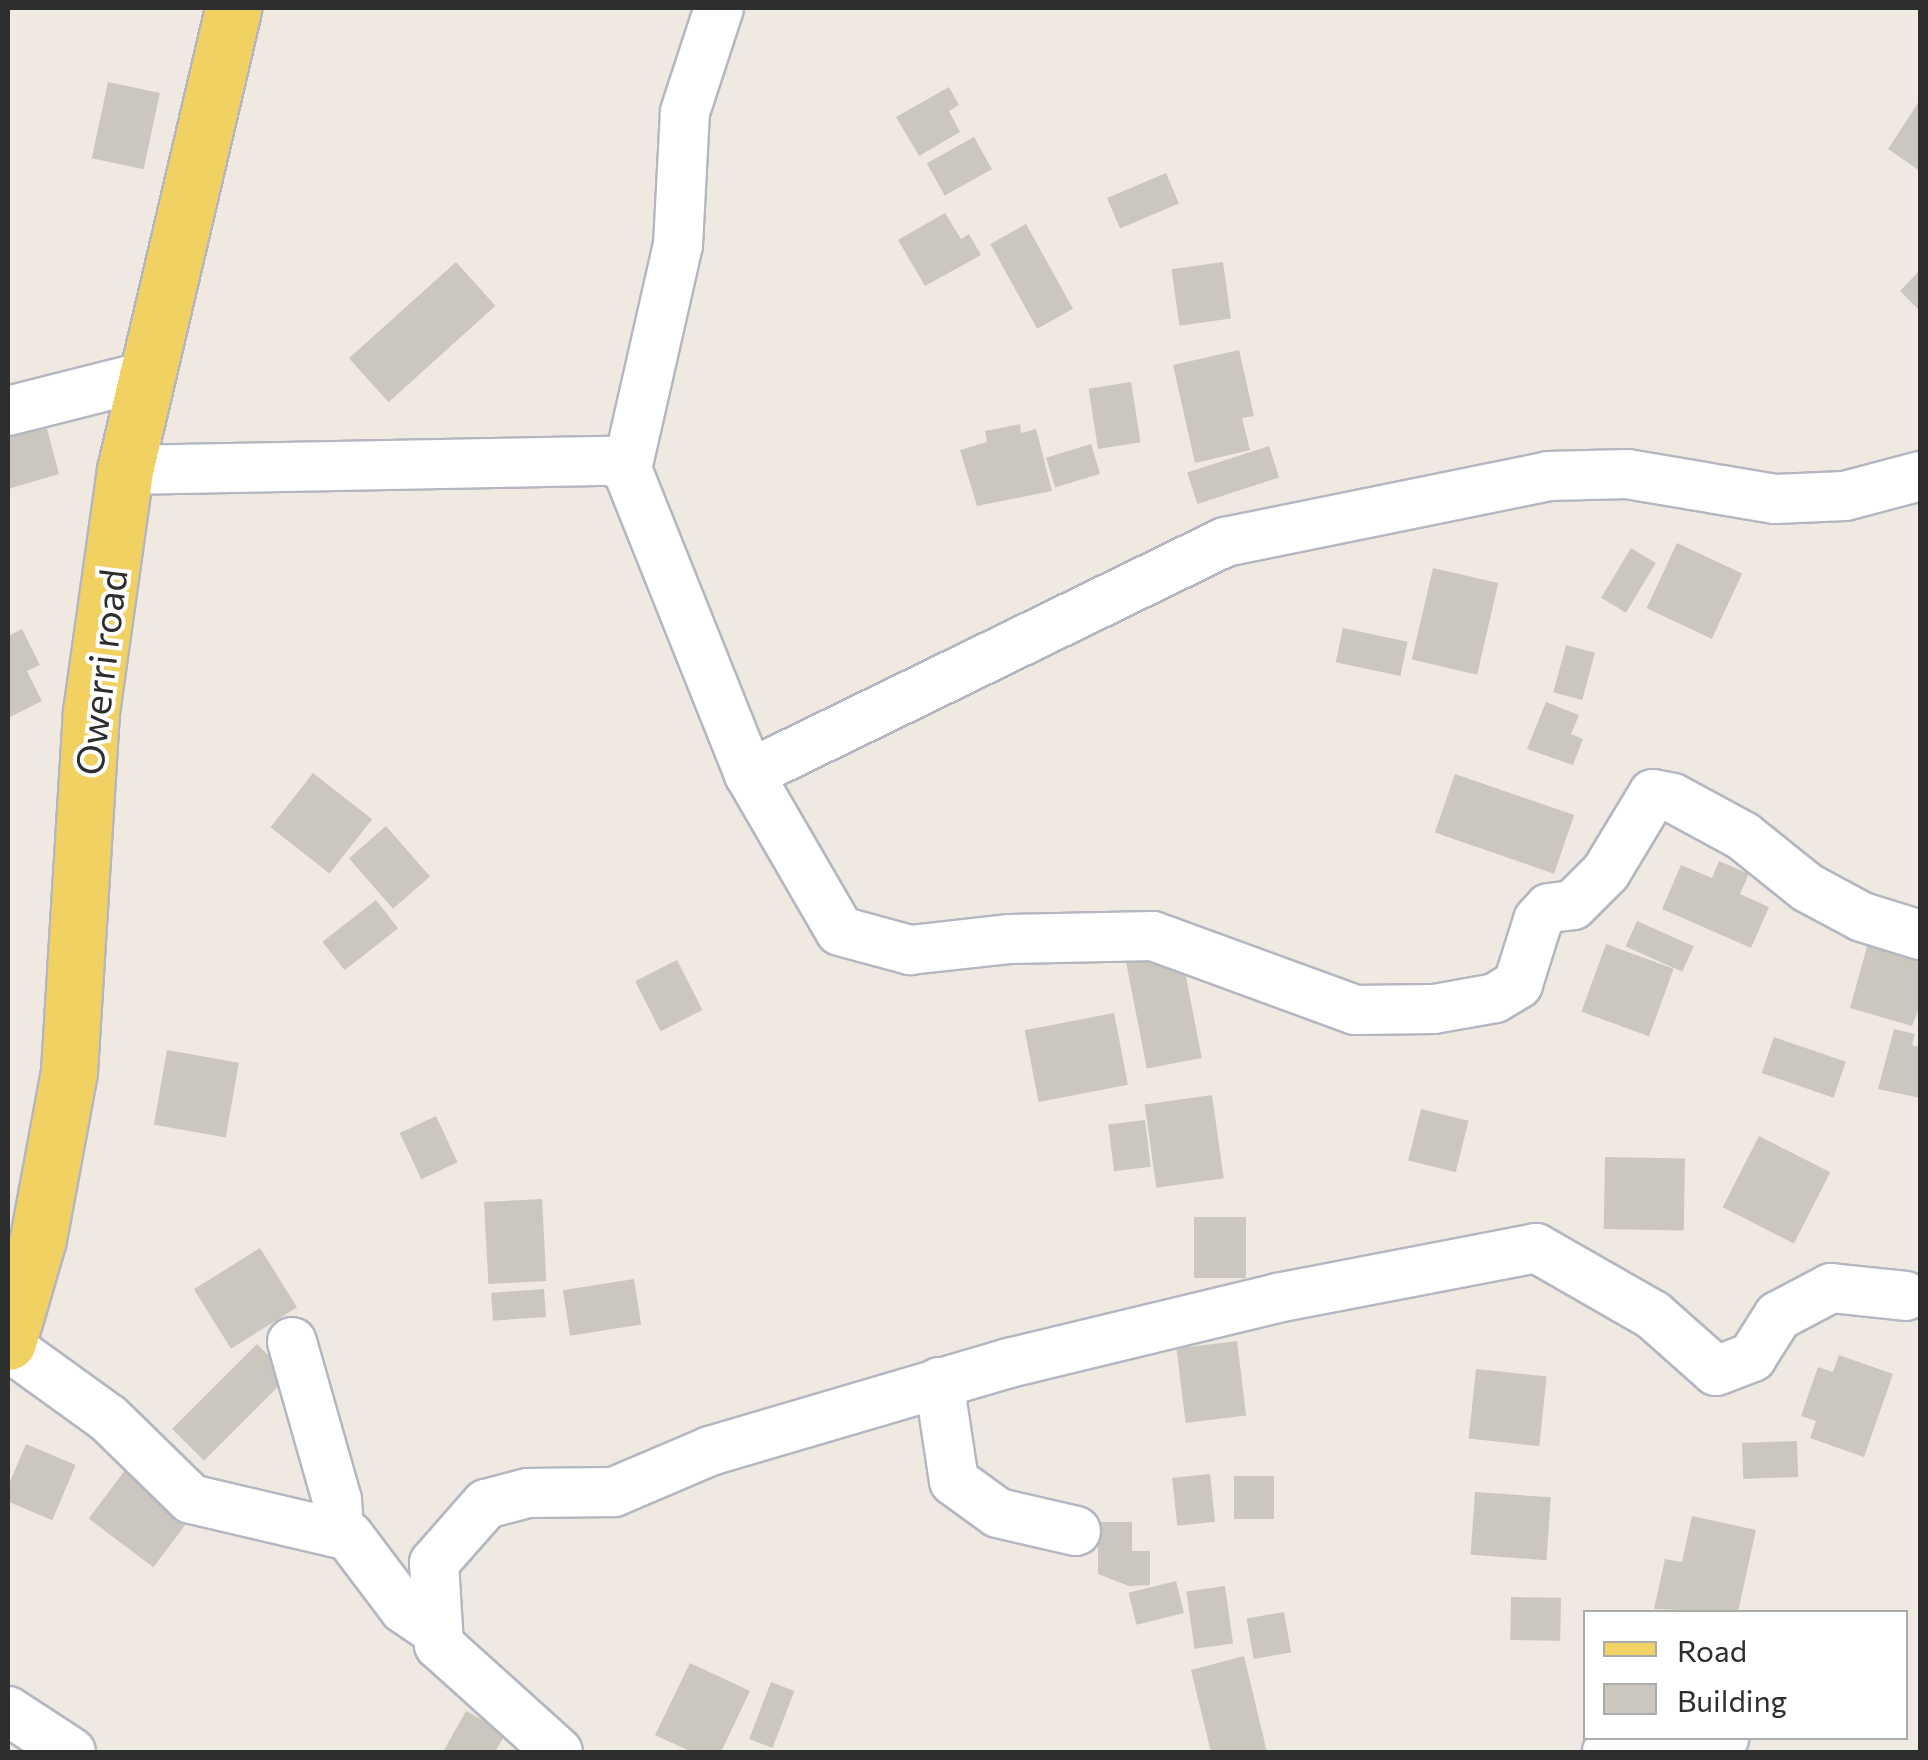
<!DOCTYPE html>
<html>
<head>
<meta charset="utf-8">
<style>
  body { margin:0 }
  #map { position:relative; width:1928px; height:1760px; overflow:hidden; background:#efe9e1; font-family:Commissioner,sans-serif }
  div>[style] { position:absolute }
  .building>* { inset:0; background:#cbc7bf; transform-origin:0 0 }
  .roads { filter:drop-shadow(2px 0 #b4b7c1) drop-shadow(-2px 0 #b4b7c1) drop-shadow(0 2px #b4b7c1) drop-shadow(0 -2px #b4b7c1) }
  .minor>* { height:48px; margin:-24px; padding:0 24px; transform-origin:24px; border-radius:24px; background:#fff }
  .major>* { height:55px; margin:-27.5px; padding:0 27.5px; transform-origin:27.5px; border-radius:27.5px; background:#f2d163 }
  span { translate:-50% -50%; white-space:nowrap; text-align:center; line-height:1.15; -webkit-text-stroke:8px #fff; paint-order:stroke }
  .street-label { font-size:38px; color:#2e2e2e }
  .frame { position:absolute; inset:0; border:10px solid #2e2e2e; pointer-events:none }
  .legend { position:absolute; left:1583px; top:1610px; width:325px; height:130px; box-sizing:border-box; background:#fff; border:2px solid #ababab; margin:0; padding:12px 18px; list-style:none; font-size:30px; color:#2e2e2e }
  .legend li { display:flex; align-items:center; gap:20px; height:50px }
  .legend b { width:50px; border:2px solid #ababab }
</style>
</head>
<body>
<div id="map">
  <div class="building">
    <div style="left:108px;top:82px;width:53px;height:78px;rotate:12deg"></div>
    <div style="clip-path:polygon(949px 87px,959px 105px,949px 111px,960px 132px,919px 156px,896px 117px)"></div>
    <div style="clip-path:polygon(1920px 100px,1920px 171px,1888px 149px)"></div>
    <div style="left:974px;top:137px;width:37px;height:54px;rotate:61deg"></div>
    <div style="left:1166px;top:173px;width:33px;height:64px;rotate:67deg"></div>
    <div style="clip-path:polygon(945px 213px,961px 239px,969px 234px,981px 255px,925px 286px,898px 240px)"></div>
    <div style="left:1026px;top:224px;width:97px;height:41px;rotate:61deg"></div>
    <div style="left:456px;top:262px;width:59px;height:144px;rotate:48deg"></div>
    <div style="left:1223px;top:262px;width:57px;height:52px;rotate:82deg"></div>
    <div style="clip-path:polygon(1920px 270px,1920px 311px,1900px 291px)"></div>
    <div style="clip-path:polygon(1239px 350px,1254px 416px,1242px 418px,1250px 450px,1195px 463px,1173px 365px)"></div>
    <div style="left:1131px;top:382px;width:61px;height:43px;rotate:81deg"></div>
    <div style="clip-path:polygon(1020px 424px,1021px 433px,1036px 429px,1052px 491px,977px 506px,960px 450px,987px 442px,985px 431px)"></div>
    <div style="clip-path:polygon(46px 425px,59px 474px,8px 489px,8px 436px)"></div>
    <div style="left:1091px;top:444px;width:31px;height:47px;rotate:73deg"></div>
    <div style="left:1269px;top:446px;width:33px;height:86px;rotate:72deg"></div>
    <div style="left:1677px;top:543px;width:72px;height:72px;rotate:25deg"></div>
    <div style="left:1631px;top:548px;width:29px;height:58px;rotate:31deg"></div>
    <div style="left:1433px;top:568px;width:67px;height:94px;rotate:13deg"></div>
    <div style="left:1343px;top:628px;width:66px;height:35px;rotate:12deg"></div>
    <div style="clip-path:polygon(22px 629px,40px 665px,27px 671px,42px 701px,8px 718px,8px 636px)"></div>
    <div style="left:1566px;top:645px;width:30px;height:49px;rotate:15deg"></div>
    <div style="clip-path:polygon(1546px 702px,1579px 715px,1571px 734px,1583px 739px,1573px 765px,1527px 749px)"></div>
    <div style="left:313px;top:773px;width:75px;height:69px;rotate:38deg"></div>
    <div style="left:1455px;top:774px;width:126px;height:62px;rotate:19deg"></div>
    <div style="left:386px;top:826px;width:67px;height:49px;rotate:49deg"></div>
    <div style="clip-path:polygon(1719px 861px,1749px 874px,1740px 894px,1769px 907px,1751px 948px,1662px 909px,1681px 865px,1712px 878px)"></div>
    <div style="left:376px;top:900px;width:36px;height:68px;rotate:52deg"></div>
    <div style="left:1637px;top:921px;width:62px;height:28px;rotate:24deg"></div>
    <div style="clip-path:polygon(1870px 936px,1920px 950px,1920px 1006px,1912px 1026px,1850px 1008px)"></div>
    <div style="left:1606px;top:944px;width:72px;height:72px;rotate:20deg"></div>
    <div style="left:1180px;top:946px;width:114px;height:56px;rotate:79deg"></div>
    <div style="left:677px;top:960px;width:56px;height:47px;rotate:63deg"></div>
    <div style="left:1114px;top:1013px;width:73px;height:91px;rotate:79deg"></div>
    <div style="clip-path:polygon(1894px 1029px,1915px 1034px,1912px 1045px,1920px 1047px,1920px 1098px,1878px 1089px)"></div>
    <div style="left:1774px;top:1037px;width:76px;height:38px;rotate:19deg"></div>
    <div style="left:167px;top:1050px;width:73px;height:76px;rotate:10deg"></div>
    <div style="left:1212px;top:1095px;width:84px;height:68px;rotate:82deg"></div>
    <div style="left:1421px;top:1109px;width:49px;height:53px;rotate:14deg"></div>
    <div style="left:436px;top:1116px;width:51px;height:40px;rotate:65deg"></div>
    <div style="left:1145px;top:1120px;width:47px;height:37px;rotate:83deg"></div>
    <div style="left:1759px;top:1136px;width:80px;height:80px;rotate:27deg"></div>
    <div style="left:1605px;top:1157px;width:80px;height:72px;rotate:1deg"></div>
    <div style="left:542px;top:1199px;width:82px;height:58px;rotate:87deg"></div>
    <div style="left:1246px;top:1217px;width:61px;height:52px;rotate:90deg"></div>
    <div style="left:260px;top:1248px;width:70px;height:78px;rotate:58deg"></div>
    <div style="left:634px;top:1279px;width:46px;height:72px;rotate:81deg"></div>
    <div style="left:544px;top:1289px;width:28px;height:53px;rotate:86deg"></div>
    <div style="left:1237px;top:1341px;width:75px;height:61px;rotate:83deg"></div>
    <div style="left:257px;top:1344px;width:45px;height:120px;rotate:45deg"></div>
    <div style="clip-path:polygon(1839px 1355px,1893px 1374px,1864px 1457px,1810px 1438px,1816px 1421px,1801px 1416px,1818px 1367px,1833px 1372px)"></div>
    <div style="left:1476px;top:1369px;width:71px;height:70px;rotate:6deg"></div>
    <div style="left:1797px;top:1441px;width:36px;height:55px;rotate:88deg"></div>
    <div style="left:26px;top:1444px;width:54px;height:60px;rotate:23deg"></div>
    <div style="left:126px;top:1469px;width:81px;height:62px;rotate:37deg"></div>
    <div style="left:1210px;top:1474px;width:48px;height:38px;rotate:84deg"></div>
    <div style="left:1234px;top:1476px;width:40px;height:43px"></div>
    <div style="left:1475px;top:1492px;width:76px;height:63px;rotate:4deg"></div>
    <div style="clip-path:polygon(1692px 1516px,1756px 1530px,1738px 1612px,1654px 1609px,1665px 1559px,1682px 1562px)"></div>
    <div style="clip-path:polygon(1098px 1522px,1132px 1522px,1132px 1551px,1150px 1551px,1150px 1585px,1129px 1586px,1098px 1574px)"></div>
    <div style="left:1176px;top:1581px;width:33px;height:49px;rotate:76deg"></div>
    <div style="left:1225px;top:1586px;width:58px;height:39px;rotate:82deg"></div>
    <div style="left:1511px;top:1597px;width:50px;height:43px;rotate:1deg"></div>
    <div style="left:1284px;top:1612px;width:41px;height:38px;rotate:80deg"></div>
    <div style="clip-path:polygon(1244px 1656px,1267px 1752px,1211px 1752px,1191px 1670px)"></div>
    <div style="clip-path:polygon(690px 1663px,750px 1691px,721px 1752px,692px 1752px,655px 1735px)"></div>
    <div style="left:771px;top:1682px;width:25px;height:61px;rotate:21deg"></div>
    <div style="clip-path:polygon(466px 1711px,506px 1733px,495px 1752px,443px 1752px)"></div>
  </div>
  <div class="roads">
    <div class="minor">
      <div style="left:8px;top:411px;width:138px;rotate:-14.2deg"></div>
      <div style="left:627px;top:469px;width:230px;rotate:-77.2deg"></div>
      <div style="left:678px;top:245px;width:133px;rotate:-87deg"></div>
      <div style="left:685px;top:112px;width:109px;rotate:-71.9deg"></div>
      <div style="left:125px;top:470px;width:487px;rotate:-1.1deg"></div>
      <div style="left:612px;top:461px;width:17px;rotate:28deg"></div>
      <div style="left:627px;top:469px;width:328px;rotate:68.2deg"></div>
      <div style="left:749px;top:774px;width:530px;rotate:-25.98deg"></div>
      <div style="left:1225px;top:542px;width:330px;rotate:-11.5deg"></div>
      <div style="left:1548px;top:476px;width:79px;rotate:-1.5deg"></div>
      <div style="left:1627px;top:474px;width:150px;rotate:9.6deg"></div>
      <div style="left:1775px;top:499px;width:70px;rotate:-2.5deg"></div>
      <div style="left:1845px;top:496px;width:78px;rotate:-14.9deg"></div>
      <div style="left:749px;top:774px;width:181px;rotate:59.9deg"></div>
      <div style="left:840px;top:931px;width:73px;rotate:15.2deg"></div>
      <div style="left:910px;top:950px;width:101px;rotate:-6.3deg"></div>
      <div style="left:1010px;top:939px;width:143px;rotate:-1.2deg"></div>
      <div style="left:1153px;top:936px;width:215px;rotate:20.1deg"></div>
      <div style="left:1355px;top:1010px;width:79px;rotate:-0.7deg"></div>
      <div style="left:1434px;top:1009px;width:62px;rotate:-10.2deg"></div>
      <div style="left:1495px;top:998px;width:27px;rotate:-31deg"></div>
      <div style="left:1518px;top:984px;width:67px;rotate:-72.6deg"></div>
      <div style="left:1538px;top:920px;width:16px;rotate:-47deg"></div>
      <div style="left:1549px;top:908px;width:24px;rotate:-7deg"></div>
      <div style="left:1573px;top:905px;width:47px;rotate:-45deg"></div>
      <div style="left:1606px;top:872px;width:91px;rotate:-58.9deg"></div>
      <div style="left:1653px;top:794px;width:20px;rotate:11deg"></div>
      <div style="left:1673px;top:798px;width:80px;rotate:28.5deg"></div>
      <div style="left:1743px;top:836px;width:83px;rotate:38.7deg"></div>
      <div style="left:1808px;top:888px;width:61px;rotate:28.2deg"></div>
      <div style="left:1862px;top:917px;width:61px;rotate:17.2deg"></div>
      <div style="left:292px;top:1342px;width:164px;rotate:74.1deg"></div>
      <div style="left:337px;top:1500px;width:31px;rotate:86deg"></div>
      <div style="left:8px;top:1346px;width:123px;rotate:35.8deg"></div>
      <div style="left:108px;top:1418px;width:116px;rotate:44.3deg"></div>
      <div style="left:191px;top:1499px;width:162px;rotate:13.2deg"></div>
      <div style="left:349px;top:1536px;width:91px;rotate:53deg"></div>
      <div style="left:404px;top:1609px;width:41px;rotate:34.1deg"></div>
      <div style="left:939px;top:1382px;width:100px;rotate:81.4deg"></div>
      <div style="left:954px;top:1481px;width:54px;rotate:36deg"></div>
      <div style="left:998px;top:1513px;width:80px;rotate:13deg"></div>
      <div style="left:8px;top:1711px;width:75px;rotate:33.1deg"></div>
      <div style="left:558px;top:1752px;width:160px;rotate:-138deg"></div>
      <div style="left:439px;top:1645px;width:82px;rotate:-93.5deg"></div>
      <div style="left:434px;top:1563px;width:79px;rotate:-48.6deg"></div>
      <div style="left:486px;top:1504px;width:43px;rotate:-14.7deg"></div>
      <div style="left:528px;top:1493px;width:86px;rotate:-0.7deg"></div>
      <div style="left:614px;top:1492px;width:104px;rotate:-23.1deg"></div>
      <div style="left:710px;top:1451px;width:312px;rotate:-16.4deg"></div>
      <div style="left:1009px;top:1363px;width:276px;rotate:-13.6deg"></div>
      <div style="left:1277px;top:1298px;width:264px;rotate:-10.9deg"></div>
      <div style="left:1536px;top:1248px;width:135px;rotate:29.8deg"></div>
      <div style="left:1653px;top:1315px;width:84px;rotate:41.6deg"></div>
      <div style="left:1716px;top:1371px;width:39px;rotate:-21deg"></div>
      <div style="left:1752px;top:1357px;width:49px;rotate:-57.6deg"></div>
      <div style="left:1778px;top:1316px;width:60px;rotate:-27.8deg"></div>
      <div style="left:1831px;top:1288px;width:75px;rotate:6.1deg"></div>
      <div style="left:1607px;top:1752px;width:118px;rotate:-6.8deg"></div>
    </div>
    <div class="major">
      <div style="left:8px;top:1342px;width:107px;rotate:-73.8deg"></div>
      <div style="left:38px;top:1239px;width:171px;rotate:-79.5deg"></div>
      <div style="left:69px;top:1071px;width:360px;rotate:-86.5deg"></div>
      <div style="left:91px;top:712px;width:244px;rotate:-82deg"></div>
      <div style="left:125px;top:470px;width:474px;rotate:-76.8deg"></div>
    </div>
  </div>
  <div class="street-label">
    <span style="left:100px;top:672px;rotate:-83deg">Owerri road</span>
  </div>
  <div class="frame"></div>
  <ul class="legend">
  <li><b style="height:12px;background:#f2d163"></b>Road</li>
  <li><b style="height:28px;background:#cbc7bf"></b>Building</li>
  </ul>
</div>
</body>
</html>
